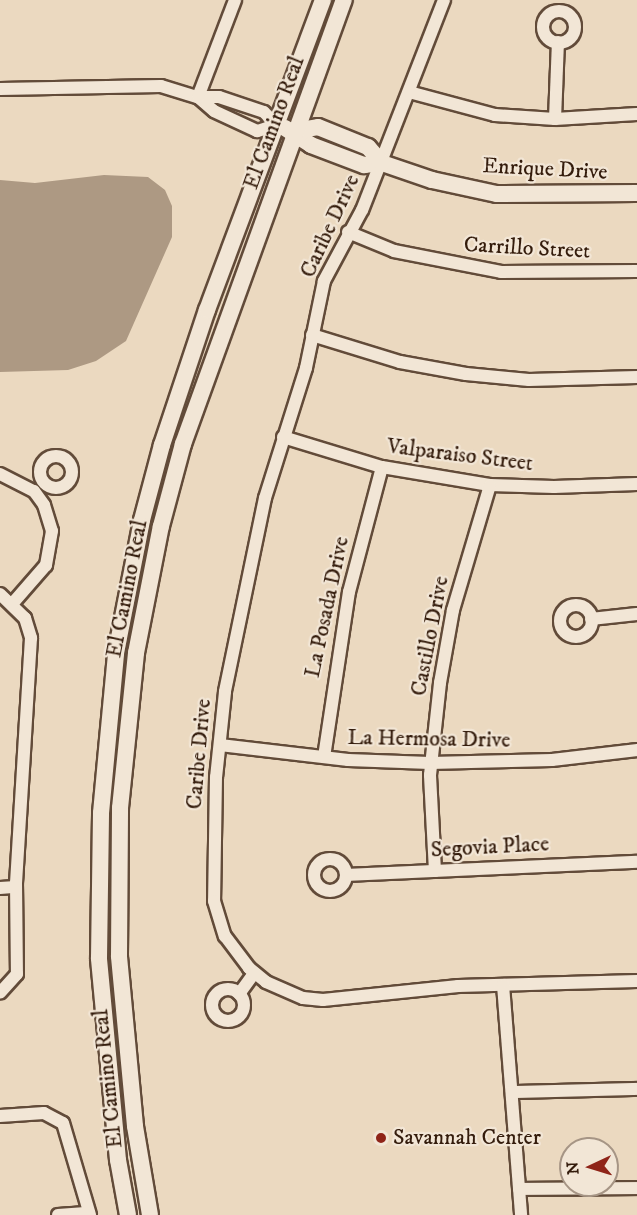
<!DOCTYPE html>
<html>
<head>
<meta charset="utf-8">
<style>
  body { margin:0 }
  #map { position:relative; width:637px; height:1215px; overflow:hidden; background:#ebd9c0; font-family:"IM FELL DW Pica",serif }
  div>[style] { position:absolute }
  .water>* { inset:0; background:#ad9983 }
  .roads { filter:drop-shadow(2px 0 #624b39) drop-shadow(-2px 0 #624b39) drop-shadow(0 2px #624b39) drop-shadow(0 -2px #624b39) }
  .street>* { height:12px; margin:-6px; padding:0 6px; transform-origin:6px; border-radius:6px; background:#f2e6d6 }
  .street>.ring { margin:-6px; padding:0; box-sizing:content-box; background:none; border:12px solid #f2e6d6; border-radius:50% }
  .secondary>* { height:16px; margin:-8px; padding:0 8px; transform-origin:8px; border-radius:8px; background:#f2e6d6 }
  .dots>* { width:16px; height:16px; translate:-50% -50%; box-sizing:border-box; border:3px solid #f2e6d6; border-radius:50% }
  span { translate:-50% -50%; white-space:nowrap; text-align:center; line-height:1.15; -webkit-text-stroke:4.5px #f2e6d6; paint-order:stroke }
  .street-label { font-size:22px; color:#341c0c }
  .poi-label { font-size:22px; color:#341c0c }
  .left { translate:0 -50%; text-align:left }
  .north { position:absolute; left:559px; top:1137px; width:60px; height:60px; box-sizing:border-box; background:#f2e6d6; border:2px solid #a69585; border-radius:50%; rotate:266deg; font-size:16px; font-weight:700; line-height:24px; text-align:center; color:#341c0c }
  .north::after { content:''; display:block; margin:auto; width:21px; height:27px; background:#8f2418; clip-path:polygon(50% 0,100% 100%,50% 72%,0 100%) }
</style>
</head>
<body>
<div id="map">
  <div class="water">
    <div style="clip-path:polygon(104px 175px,148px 177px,165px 190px,172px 206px,172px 237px,126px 341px,96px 361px,68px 370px,0 372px,0 180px,35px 183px)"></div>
  </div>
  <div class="roads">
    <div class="street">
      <div style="left:444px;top:0;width:225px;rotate:111.3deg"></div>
      <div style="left:362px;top:210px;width:81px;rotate:118.2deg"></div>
      <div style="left:324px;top:281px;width:89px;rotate:101.7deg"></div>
      <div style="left:306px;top:368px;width:136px;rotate:107.5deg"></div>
      <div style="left:265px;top:498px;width:198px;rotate:101.7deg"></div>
      <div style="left:225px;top:692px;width:85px;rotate:96deg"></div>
      <div style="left:216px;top:777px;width:124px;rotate:90.9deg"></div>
      <div style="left:214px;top:901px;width:37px;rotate:73deg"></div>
      <div style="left:225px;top:936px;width:40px;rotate:53deg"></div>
      <div style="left:249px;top:968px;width:22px;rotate:39deg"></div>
      <div style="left:266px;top:982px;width:40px;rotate:23.4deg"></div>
      <div style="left:303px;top:998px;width:20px;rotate:6deg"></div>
      <div style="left:323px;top:1000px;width:136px;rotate:-5.9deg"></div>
      <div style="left:458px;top:986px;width:179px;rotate:-1.6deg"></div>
      <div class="ring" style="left:543px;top:11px;width:20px;height:20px"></div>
      <div style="left:0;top:89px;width:161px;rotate:-1.1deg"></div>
      <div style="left:161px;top:86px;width:39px;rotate:17deg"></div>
      <div style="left:198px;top:97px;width:21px"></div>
      <div style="left:219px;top:97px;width:47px;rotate:18.4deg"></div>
      <div style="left:264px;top:112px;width:18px;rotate:47deg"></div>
      <div style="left:276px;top:125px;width:20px;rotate:162deg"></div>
      <div style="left:257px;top:131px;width:47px;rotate:-155.1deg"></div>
      <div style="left:214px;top:111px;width:21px;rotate:-139deg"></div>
      <div style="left:409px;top:92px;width:89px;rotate:15deg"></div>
      <div style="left:495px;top:115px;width:60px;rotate:3.8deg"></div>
      <div style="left:555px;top:119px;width:82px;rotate:-3.5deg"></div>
      <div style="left:198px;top:97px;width:104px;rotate:-69.1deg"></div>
      <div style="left:555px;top:119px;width:77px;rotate:-87.8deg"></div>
      <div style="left:348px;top:232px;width:50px;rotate:22.4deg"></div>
      <div style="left:394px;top:251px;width:109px;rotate:11.1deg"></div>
      <div style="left:501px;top:272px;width:136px;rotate:-0.4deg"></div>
      <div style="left:312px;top:335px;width:92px;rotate:17.1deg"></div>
      <div style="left:400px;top:362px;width:67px;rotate:10.3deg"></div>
      <div style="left:466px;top:374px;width:63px;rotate:5.4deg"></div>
      <div style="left:529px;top:380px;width:108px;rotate:-1.6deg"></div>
      <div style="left:283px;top:437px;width:103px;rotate:16.9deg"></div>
      <div style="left:382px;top:467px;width:109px;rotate:9.5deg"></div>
      <div style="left:490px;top:485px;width:64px;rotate:1.8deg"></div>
      <div style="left:554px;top:487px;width:83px;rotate:-2.1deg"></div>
      <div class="ring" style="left:40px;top:456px;width:20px;height:20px"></div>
      <div style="left:0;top:474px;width:38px;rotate:27deg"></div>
      <div style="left:34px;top:491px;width:17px;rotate:54deg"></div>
      <div style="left:44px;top:505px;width:27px;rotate:73deg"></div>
      <div style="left:52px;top:531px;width:35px;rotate:100deg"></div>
      <div style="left:46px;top:565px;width:52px;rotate:131.1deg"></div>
      <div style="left:0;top:594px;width:35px;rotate:44deg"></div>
      <div style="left:25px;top:618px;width:21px;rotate:73deg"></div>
      <div style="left:31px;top:638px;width:245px;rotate:93.5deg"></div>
      <div style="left:16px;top:883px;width:91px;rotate:89.4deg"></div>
      <div style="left:17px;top:974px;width:25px;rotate:132deg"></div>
      <div class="ring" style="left:560px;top:605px;width:20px;height:20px"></div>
      <div style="left:591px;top:619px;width:46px;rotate:-6.2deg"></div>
      <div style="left:220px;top:745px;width:129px;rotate:6.7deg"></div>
      <div style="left:348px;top:760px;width:82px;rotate:2.1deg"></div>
      <div style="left:430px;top:763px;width:122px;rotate:-1.4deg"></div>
      <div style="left:552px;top:760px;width:86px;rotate:-6.7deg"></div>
      <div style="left:324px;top:757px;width:167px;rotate:-81.4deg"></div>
      <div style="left:349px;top:592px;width:129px;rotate:-75.2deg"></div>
      <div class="ring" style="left:314px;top:859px;width:20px;height:20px"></div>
      <div style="left:435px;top:871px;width:96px;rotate:-93deg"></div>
      <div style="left:430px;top:775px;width:93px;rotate:-83.8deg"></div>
      <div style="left:440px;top:683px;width:74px;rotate:-79.9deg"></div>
      <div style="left:453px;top:610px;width:130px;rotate:-73.5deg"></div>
      <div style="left:346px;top:875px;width:291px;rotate:-2.6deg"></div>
      <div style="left:0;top:888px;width:16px;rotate:-4deg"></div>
      <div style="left:503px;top:985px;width:231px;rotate:85.5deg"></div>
      <div class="ring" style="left:212px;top:989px;width:20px;height:20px"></div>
      <div style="left:239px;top:994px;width:26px;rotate:-54deg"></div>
      <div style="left:512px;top:1092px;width:125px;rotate:-1.4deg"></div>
      <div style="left:0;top:1116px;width:44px;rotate:-3.9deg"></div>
      <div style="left:44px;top:1113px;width:21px;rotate:28deg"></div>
      <div style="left:63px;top:1123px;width:96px;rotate:73.6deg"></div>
      <div style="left:519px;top:1189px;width:118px;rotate:-0.5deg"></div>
      <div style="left:58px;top:1215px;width:31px;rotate:-4deg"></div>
    </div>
    <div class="secondary">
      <div style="left:285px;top:128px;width:31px;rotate:33deg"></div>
      <div style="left:311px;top:145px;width:57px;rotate:20.7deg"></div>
      <div style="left:364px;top:165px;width:18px;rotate:-6deg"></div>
      <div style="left:382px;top:163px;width:53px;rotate:18.8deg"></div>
      <div style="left:432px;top:180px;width:66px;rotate:12.2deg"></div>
      <div style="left:497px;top:194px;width:140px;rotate:-0.4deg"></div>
      <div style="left:295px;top:131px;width:23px;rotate:-10deg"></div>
      <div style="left:318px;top:127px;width:54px;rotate:21.8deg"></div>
      <div style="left:368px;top:147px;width:21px;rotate:49deg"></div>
      <div style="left:128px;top:1215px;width:56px;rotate:-100.3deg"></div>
      <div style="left:118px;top:1160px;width:203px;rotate:-95.4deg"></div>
      <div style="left:99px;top:958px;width:145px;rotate:-89.2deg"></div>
      <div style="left:101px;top:813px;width:161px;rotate:-84.6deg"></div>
      <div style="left:116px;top:653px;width:136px;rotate:-78.9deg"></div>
      <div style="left:142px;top:520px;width:78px;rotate:-75.1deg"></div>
      <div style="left:162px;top:445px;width:142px;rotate:-71.6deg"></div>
      <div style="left:207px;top:310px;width:331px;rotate:-69.5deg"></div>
      <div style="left:150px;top:1215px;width:90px;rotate:-99.6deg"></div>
      <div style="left:135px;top:1126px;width:171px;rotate:-95.4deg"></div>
      <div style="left:119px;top:956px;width:148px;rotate:-89.6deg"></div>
      <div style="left:120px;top:808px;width:156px;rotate:-84.1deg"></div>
      <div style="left:136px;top:653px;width:129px;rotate:-78.9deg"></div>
      <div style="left:161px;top:526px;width:85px;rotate:-75deg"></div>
      <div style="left:183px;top:444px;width:472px;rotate:-70.1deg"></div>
    </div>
  </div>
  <div class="dots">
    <div style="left:381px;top:1138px;background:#8f2418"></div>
  </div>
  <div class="street-label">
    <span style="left:274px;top:123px;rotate:-70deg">El Camino Real</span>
    <span style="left:545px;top:169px;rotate:3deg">Enrique Drive</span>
    <span style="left:330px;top:226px;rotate:-65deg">Caribe Drive</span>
    <span style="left:527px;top:248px;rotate:3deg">Carrillo Street</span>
    <span style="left:460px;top:455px;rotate:7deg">Valparaiso Street</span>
    <span style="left:127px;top:589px;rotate:-79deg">El Camino Real</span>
    <span style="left:327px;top:607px;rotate:-78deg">La Posada Drive</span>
    <span style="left:430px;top:636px;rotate:-79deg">Castillo Drive</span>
    <span style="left:429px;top:739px;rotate:1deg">La Hermosa Drive</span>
    <span style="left:199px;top:754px;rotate:-85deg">Caribe Drive</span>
    <span style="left:490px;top:847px;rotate:-3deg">Segovia Place</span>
    <span style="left:108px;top:1079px;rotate:-96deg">El Camino Real</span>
  </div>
  <div class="poi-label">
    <span class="left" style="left:393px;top:1138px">Savannah Center</span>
  </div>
  <div class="north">N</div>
</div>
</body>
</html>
